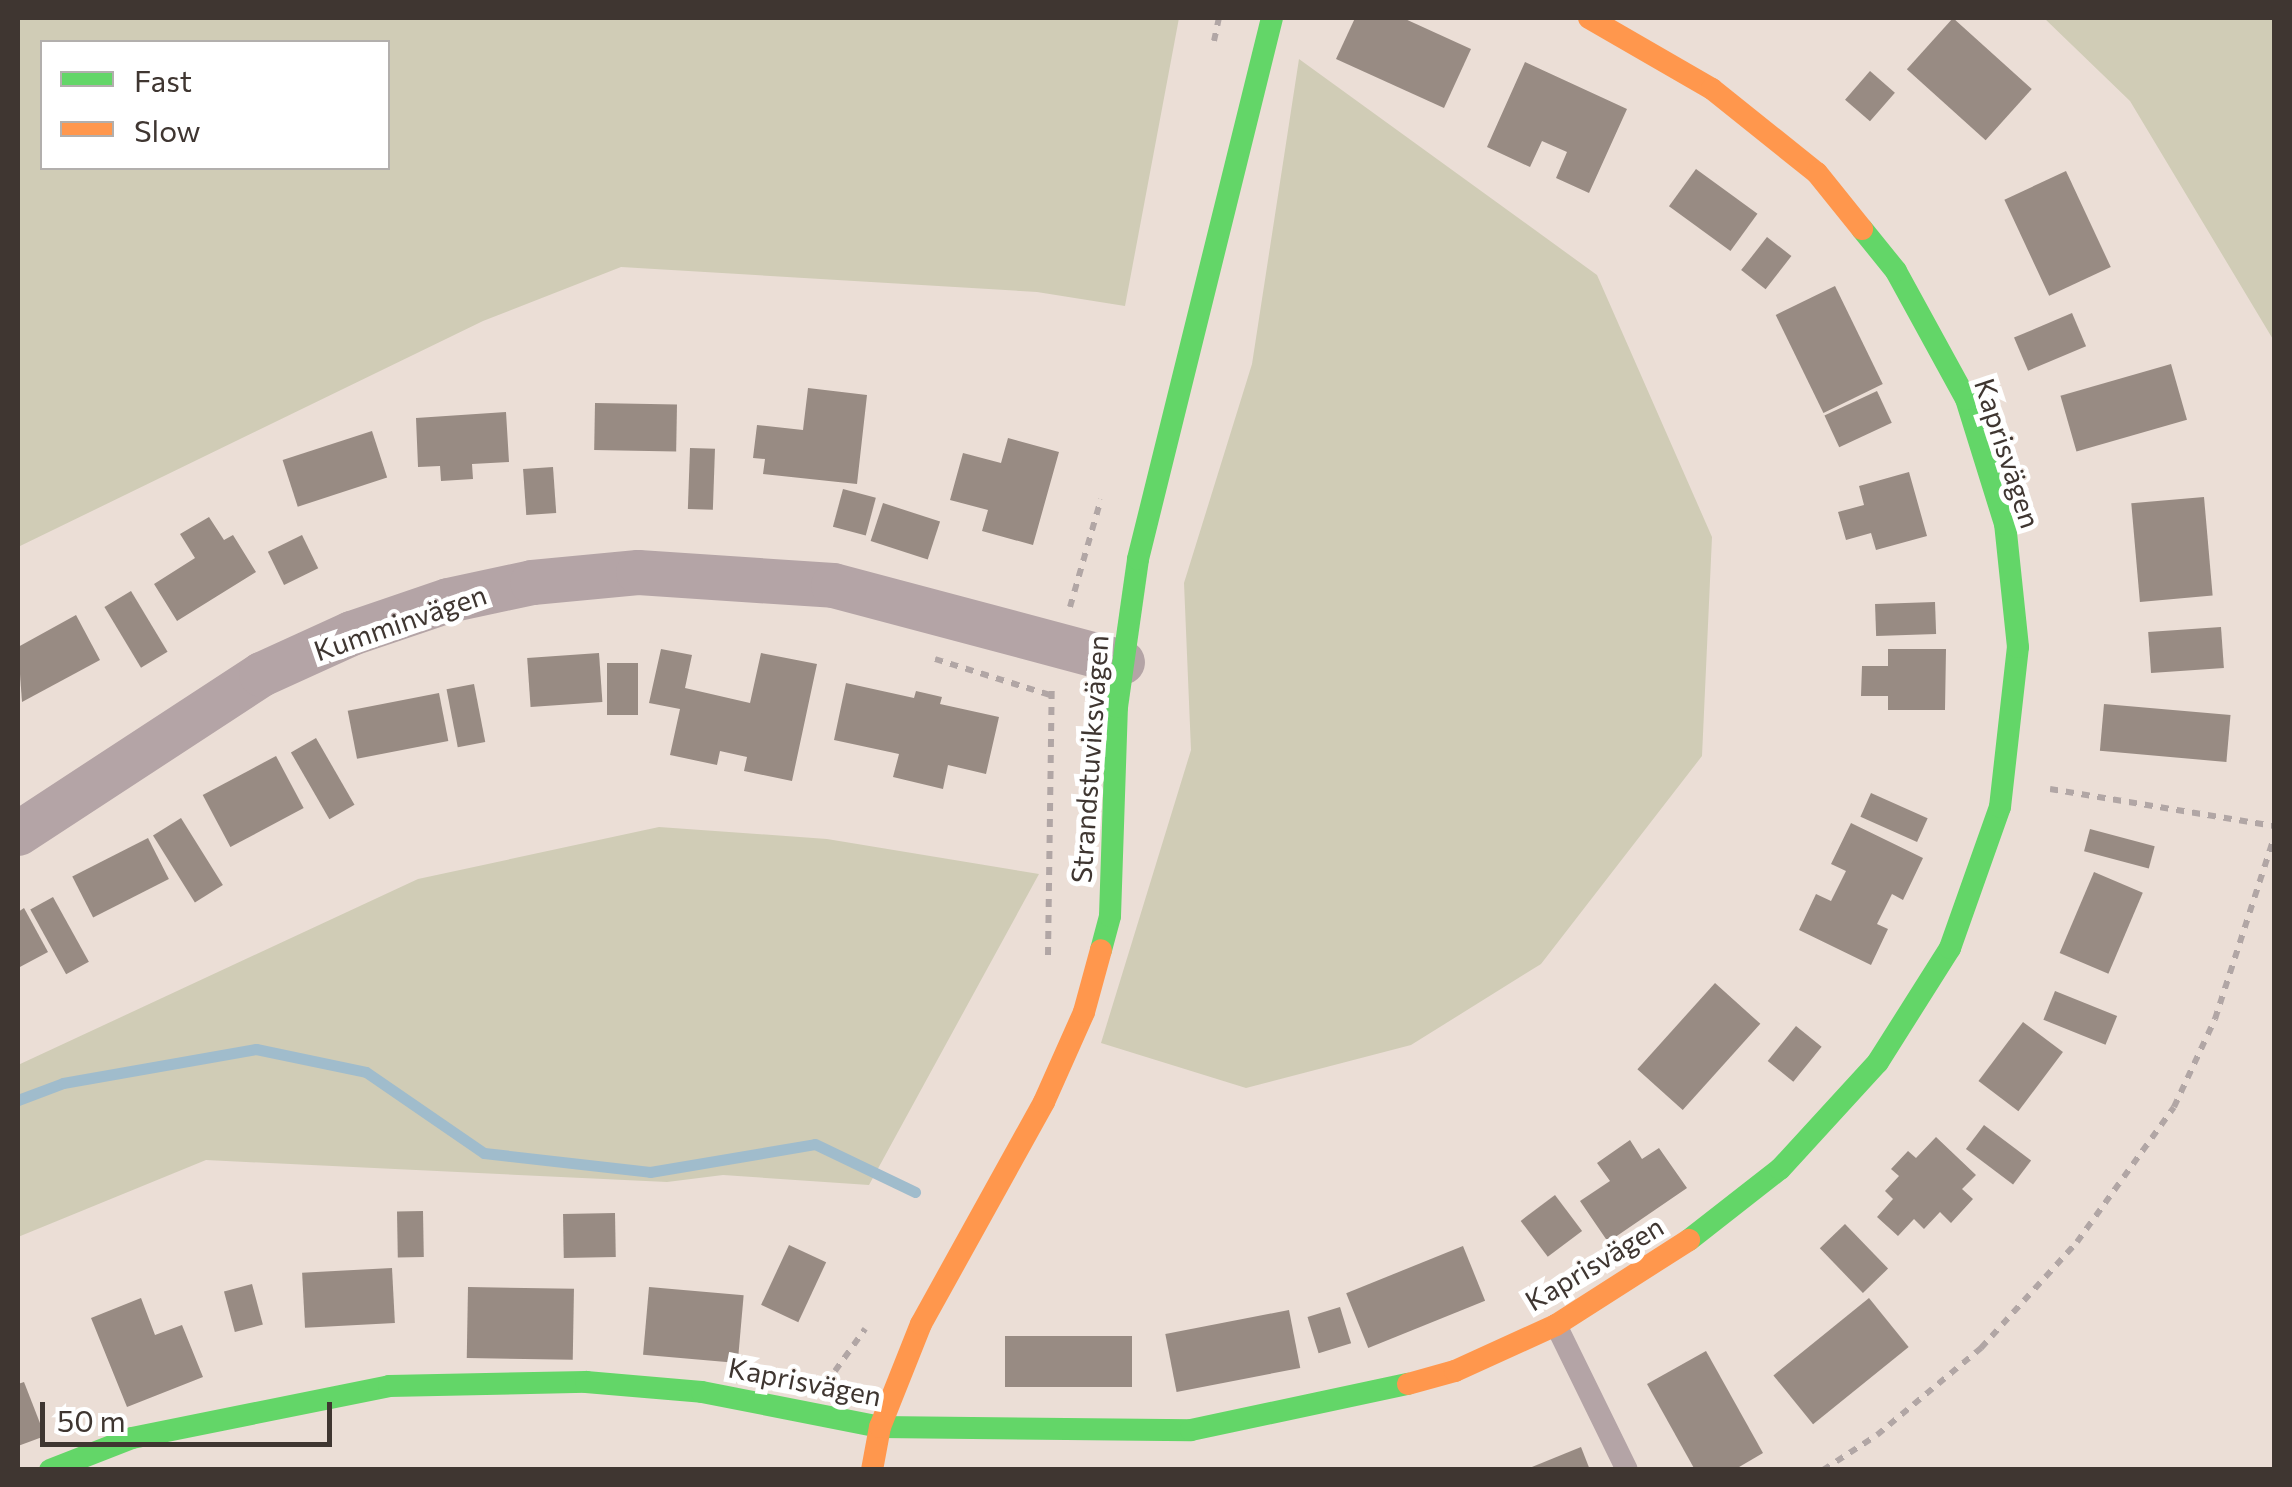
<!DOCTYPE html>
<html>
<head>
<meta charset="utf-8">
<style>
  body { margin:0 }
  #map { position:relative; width:2292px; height:1487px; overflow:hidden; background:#ebded6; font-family:Commissioner,sans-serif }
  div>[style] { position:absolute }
  .green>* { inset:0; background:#d0ccb6 }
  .stream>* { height:11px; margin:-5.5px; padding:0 5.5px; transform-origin:5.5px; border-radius:5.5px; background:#a0bccc }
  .building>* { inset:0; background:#988b83; transform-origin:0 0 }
  .path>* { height:6px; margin-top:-3px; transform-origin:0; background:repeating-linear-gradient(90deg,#b1a6a5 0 8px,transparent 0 16px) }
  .lane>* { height:22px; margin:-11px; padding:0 11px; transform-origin:11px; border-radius:11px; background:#b4a4a6 }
  .street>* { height:45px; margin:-22.5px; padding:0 22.5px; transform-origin:22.5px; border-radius:22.5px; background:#b4a4a6 }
  .fast>* { height:22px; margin:-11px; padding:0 11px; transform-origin:11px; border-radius:11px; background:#63d668 }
  .slow>* { height:22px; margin:-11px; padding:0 11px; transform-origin:11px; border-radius:11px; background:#ff974d }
  span { translate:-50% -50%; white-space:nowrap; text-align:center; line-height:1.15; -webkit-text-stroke:10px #fff; paint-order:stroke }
  .street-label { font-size:28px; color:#3f3631 }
  .frame { position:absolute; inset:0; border:20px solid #3f3631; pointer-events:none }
  .legend { position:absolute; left:40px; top:40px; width:350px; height:130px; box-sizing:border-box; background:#fff; border:2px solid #b2afad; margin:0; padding:12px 18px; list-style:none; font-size:30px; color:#3f3631 }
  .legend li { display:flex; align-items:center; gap:20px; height:50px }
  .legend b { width:50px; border:2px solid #b2afad }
  .scale { position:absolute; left:40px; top:1402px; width:292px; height:45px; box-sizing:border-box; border:5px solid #3f3631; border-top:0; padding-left:12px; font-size:30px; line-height:35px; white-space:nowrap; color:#3f3631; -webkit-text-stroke:8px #fff; paint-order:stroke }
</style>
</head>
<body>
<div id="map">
  <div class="green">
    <div style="clip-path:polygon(evenodd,18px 18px,1179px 18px,1125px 306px,1037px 292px,621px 267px,483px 321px,18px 547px,18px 18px,42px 42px,388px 42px,388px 168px,42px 168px,42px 42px)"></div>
    <div style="clip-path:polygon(2044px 18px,2274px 18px,2274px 341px,2130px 101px)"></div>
    <div style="clip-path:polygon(1299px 59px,1597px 275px,1712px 537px,1702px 756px,1541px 964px,1411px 1045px,1246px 1088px,1101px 1043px,1191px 750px,1184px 583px,1252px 364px)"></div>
    <div style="clip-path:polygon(659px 827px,827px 839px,1039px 874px,869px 1185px,723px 1175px,667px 1182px,206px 1160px,18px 1237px,18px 1065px,418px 879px)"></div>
  </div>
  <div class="stream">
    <div style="left:18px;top:1100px;width:48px;rotate:-20.7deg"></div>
    <div style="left:63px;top:1083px;width:196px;rotate:-10deg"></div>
    <div style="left:256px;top:1049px;width:112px;rotate:11.8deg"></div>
    <div style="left:366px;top:1072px;width:143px;rotate:34.5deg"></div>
    <div style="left:484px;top:1153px;width:167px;rotate:6.5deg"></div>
    <div style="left:650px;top:1172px;width:167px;rotate:-9.6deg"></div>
    <div style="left:815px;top:1144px;width:111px;rotate:25.6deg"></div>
  </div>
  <div class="building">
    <div style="clip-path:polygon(1355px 18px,1403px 18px,1471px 49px,1444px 108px,1336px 59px)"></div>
    <div style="left:1953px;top:18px;width:106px;height:69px;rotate:42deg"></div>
    <div style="clip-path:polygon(1525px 62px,1627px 109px,1589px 193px,1556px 178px,1567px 152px,1542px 141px,1530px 167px,1487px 147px)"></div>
    <div style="left:1870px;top:71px;width:33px;height:38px;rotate:41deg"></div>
    <div style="left:1696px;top:169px;width:76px;height:46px;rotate:36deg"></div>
    <div style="left:2066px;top:171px;width:106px;height:68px;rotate:65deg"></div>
    <div style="left:1767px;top:237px;width:31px;height:42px;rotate:38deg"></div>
    <div style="left:1835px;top:286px;width:109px;height:66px;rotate:64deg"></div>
    <div style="left:2072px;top:313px;width:36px;height:63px;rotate:67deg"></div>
    <div style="left:2171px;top:364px;width:58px;height:115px;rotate:74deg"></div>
    <div style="clip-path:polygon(808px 388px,867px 395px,857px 484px,763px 474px,765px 459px,753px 458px,757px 425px,803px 430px)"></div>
    <div style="left:1877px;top:391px;width:35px;height:58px;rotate:65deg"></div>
    <div style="left:595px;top:403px;width:82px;height:47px;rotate:1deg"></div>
    <div style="clip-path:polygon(506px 412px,509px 462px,472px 464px,473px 479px,441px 481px,440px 466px,418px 467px,416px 418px)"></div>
    <div style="left:372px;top:431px;width:49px;height:94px;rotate:72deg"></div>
    <div style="clip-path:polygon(1008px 438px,1059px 452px,1033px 545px,982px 531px,988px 510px,950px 500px,963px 453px,1001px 463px)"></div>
    <div style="left:690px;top:448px;width:25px;height:61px;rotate:2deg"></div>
    <div style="left:553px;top:467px;width:46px;height:30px;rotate:86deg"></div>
    <div style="clip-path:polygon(1909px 472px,1927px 536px,1876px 550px,1871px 533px,1846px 540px,1838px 512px,1864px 505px,1859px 486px)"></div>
    <div style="left:843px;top:489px;width:34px;height:39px;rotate:15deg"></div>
    <div style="left:2204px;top:497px;width:99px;height:73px;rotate:85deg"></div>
    <div style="left:883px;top:503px;width:60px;height:40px;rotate:18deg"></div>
    <div style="clip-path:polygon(209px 517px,224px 540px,233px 535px,256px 572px,177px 621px,154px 584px,195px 558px,180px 534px)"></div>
    <div style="left:302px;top:535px;width:37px;height:38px;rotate:64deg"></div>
    <div style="left:131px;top:591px;width:71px;height:31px;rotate:59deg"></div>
    <div style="left:1935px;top:602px;width:32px;height:60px;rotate:88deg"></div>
    <div style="clip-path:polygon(76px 615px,100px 660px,22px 702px,18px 647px)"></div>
    <div style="left:2221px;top:627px;width:41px;height:73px;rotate:86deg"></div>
    <div style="clip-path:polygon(661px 649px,692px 655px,685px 688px,750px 703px,761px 653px,817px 664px,792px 781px,744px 771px,747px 757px,720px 751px,717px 765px,670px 755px,680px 709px,649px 703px)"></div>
    <div style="clip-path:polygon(1888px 649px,1946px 649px,1945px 710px,1888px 710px,1888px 696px,1861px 696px,1862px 666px,1888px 666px)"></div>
    <div style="left:599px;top:653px;width:49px;height:72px;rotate:86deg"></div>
    <div style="left:607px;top:663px;width:31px;height:52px"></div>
    <div style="clip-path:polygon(846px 683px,914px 698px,916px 691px,942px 697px,940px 704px,999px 717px,986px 774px,948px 765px,943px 789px,893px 777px,899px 754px,834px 740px)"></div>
    <div style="left:474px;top:684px;width:59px;height:28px;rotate:79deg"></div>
    <div style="left:439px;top:693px;width:49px;height:93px;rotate:79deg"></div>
    <div style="left:2104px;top:704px;width:127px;height:47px;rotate:5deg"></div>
    <div style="left:316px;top:738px;width:77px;height:29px;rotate:60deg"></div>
    <div style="left:276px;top:756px;width:59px;height:83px;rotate:62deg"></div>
    <div style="left:1871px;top:793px;width:62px;height:26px;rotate:24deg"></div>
    <div style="left:181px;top:818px;width:79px;height:33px;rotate:58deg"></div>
    <div style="clip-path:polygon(1851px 823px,1923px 858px,1903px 900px,1892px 894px,1877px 924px,1888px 929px,1871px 965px,1799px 930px,1816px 894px,1831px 901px,1846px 871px,1831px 864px)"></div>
    <div style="left:2090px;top:829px;width:67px;height:23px;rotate:15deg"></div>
    <div style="left:148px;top:838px;width:46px;height:85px;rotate:63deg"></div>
    <div style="left:2094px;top:872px;width:53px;height:88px;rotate:23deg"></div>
    <div style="left:53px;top:897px;width:74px;height:26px;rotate:61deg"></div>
    <div style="clip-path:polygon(24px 908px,48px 952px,18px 968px,18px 912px)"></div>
    <div style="left:1715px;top:983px;width:61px;height:116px;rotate:42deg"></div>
    <div style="left:2055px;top:991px;width:67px;height:31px;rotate:22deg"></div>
    <div style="left:2023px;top:1022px;width:50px;height:74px;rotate:37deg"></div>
    <div style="left:1796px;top:1026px;width:33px;height:45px;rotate:39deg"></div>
    <div style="left:1984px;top:1125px;width:59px;height:30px;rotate:37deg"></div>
    <div style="clip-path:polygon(1936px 1137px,1976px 1175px,1962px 1189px,1973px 1199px,1951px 1223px,1940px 1212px,1924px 1229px,1914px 1219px,1898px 1236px,1877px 1217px,1893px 1199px,1885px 1191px,1899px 1176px,1891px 1169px,1908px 1151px,1916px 1158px)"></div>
    <div style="clip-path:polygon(1630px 1140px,1642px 1159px,1659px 1148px,1687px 1188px,1608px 1242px,1580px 1201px,1610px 1181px,1597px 1163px)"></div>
    <div style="left:1555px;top:1195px;width:45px;height:43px;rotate:53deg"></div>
    <div style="left:423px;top:1211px;width:46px;height:26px;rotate:89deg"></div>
    <div style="left:615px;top:1213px;width:44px;height:52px;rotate:89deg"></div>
    <div style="left:1845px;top:1224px;width:62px;height:35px;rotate:46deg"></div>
    <div style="left:789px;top:1245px;width:41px;height:66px;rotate:25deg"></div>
    <div style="left:1463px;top:1246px;width:59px;height:126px;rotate:68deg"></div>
    <div style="left:392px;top:1268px;width:55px;height:90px;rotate:87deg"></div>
    <div style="left:252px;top:1284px;width:42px;height:29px;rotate:75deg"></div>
    <div style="left:468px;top:1287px;width:106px;height:71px;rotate:1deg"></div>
    <div style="left:649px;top:1287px;width:95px;height:68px;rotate:5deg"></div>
    <div style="clip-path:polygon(141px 1298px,155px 1335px,182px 1325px,203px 1377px,127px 1407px,91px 1318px)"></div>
    <div style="left:1869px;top:1298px;width:63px;height:123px;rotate:51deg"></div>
    <div style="left:1340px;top:1307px;width:38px;height:34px;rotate:73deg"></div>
    <div style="left:1289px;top:1310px;width:59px;height:126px;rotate:79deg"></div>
    <div style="left:1132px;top:1336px;width:51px;height:127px;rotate:90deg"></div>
    <div style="clip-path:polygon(1706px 1351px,1763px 1453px,1734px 1470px,1695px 1470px,1647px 1384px)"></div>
    <div style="clip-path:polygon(24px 1382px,45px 1436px,18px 1446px,18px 1384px)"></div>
    <div style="clip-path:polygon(1581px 1447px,1590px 1470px,1527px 1470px,1527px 1469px)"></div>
  </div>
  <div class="path">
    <div style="left:1214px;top:41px;width:24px;rotate:-78deg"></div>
    <div style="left:1070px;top:607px;width:112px;rotate:-74deg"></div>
    <div style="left:935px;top:659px;width:121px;rotate:17.4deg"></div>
    <div style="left:2050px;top:789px;width:227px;rotate:9.4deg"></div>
    <div style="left:1048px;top:955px;width:272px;rotate:-89.2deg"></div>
    <div style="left:835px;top:1371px;width:52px;rotate:-54.5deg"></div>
    <div style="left:1823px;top:1470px;width:64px;rotate:-32.9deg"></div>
    <div style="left:1877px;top:1435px;width:136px;rotate:-39.9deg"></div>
    <div style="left:1981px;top:1348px;width:143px;rotate:-47.8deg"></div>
    <div style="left:2077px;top:1242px;width:166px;rotate:-54.3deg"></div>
    <div style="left:2174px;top:1107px;width:97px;rotate:-65deg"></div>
    <div style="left:2215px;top:1019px;width:191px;rotate:-72deg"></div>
  </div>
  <div class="lane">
    <div style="left:1556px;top:1325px;width:161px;rotate:63.9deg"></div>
  </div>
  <div class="street">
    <div style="left:18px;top:833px;width:290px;rotate:-33.2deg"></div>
    <div style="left:261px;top:674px;width:99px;rotate:-24.5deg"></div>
    <div style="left:351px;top:633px;width:102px;rotate:-18.8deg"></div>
    <div style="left:448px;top:600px;width:86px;rotate:-12.1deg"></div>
    <div style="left:532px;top:582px;width:106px;rotate:-5.4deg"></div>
    <div style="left:638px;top:572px;width:195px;rotate:3.8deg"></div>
    <div style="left:833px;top:585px;width:299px;rotate:14.9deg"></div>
  </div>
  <div class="fast">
    <div style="left:1101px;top:950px;width:35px;rotate:-75deg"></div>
    <div style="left:1110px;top:916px;width:209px;rotate:-88.1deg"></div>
    <div style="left:1117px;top:707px;width:149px;rotate:-81.9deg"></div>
    <div style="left:1138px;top:559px;width:557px;rotate:-76.09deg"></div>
    <div style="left:1689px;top:1240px;width:115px;rotate:-38deg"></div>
    <div style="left:1780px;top:1169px;width:145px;rotate:-47.5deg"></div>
    <div style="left:1878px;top:1062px;width:135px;rotate:-57.7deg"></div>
    <div style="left:1950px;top:948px;width:150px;rotate:-70.5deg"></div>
    <div style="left:2000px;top:807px;width:161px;rotate:-83.6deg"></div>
    <div style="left:2018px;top:647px;width:124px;rotate:-96deg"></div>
    <div style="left:2005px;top:524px;width:131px;rotate:-107.3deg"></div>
    <div style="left:1966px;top:399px;width:146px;rotate:-118.7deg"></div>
    <div style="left:1896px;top:271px;width:54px;rotate:-129deg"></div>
    <div style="left:50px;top:1470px;width:88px;rotate:-21.3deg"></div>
    <div style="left:132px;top:1438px;width:262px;rotate:-11.4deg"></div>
    <div style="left:389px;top:1386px;width:197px;rotate:-1.2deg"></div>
    <div style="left:586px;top:1382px;width:116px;rotate:4.9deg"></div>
    <div style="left:702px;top:1392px;width:181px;rotate:11.1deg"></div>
    <div style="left:880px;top:1427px;width:311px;rotate:0.6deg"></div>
    <div style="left:1191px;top:1430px;width:222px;rotate:-12deg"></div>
  </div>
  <div class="slow">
    <div style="left:1589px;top:18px;width:142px;rotate:30deg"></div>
    <div style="left:1712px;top:89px;width:134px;rotate:38.7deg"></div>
    <div style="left:1817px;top:173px;width:72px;rotate:51.2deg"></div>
    <div style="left:1408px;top:1384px;width:49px;rotate:-15.5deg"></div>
    <div style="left:1455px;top:1371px;width:111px;rotate:-24.5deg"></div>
    <div style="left:1556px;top:1325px;width:158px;rotate:-32.6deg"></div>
    <div style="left:872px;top:1470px;width:44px;rotate:-79.5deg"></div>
    <div style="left:880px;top:1427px;width:111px;rotate:-68.3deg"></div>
    <div style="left:921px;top:1324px;width:254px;rotate:-61deg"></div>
    <div style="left:1044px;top:1102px;width:98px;rotate:-66deg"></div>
    <div style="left:1084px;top:1012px;width:64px;rotate:-74.7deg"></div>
  </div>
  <div class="street-label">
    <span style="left:2008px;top:453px;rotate:72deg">Kaprisvägen</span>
    <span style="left:400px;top:622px;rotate:-19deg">Kumminvägen</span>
    <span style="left:1089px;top:759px;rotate:-86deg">Strandstuviksvägen</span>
    <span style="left:1594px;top:1263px;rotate:-31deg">Kaprisvägen</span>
    <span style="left:805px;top:1381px;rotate:11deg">Kaprisvägen</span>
  </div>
  <div class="frame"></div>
  <ul class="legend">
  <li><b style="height:12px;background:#63d668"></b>Fast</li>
  <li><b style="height:12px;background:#ff974d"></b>Slow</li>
  </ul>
  <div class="scale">50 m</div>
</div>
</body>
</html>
